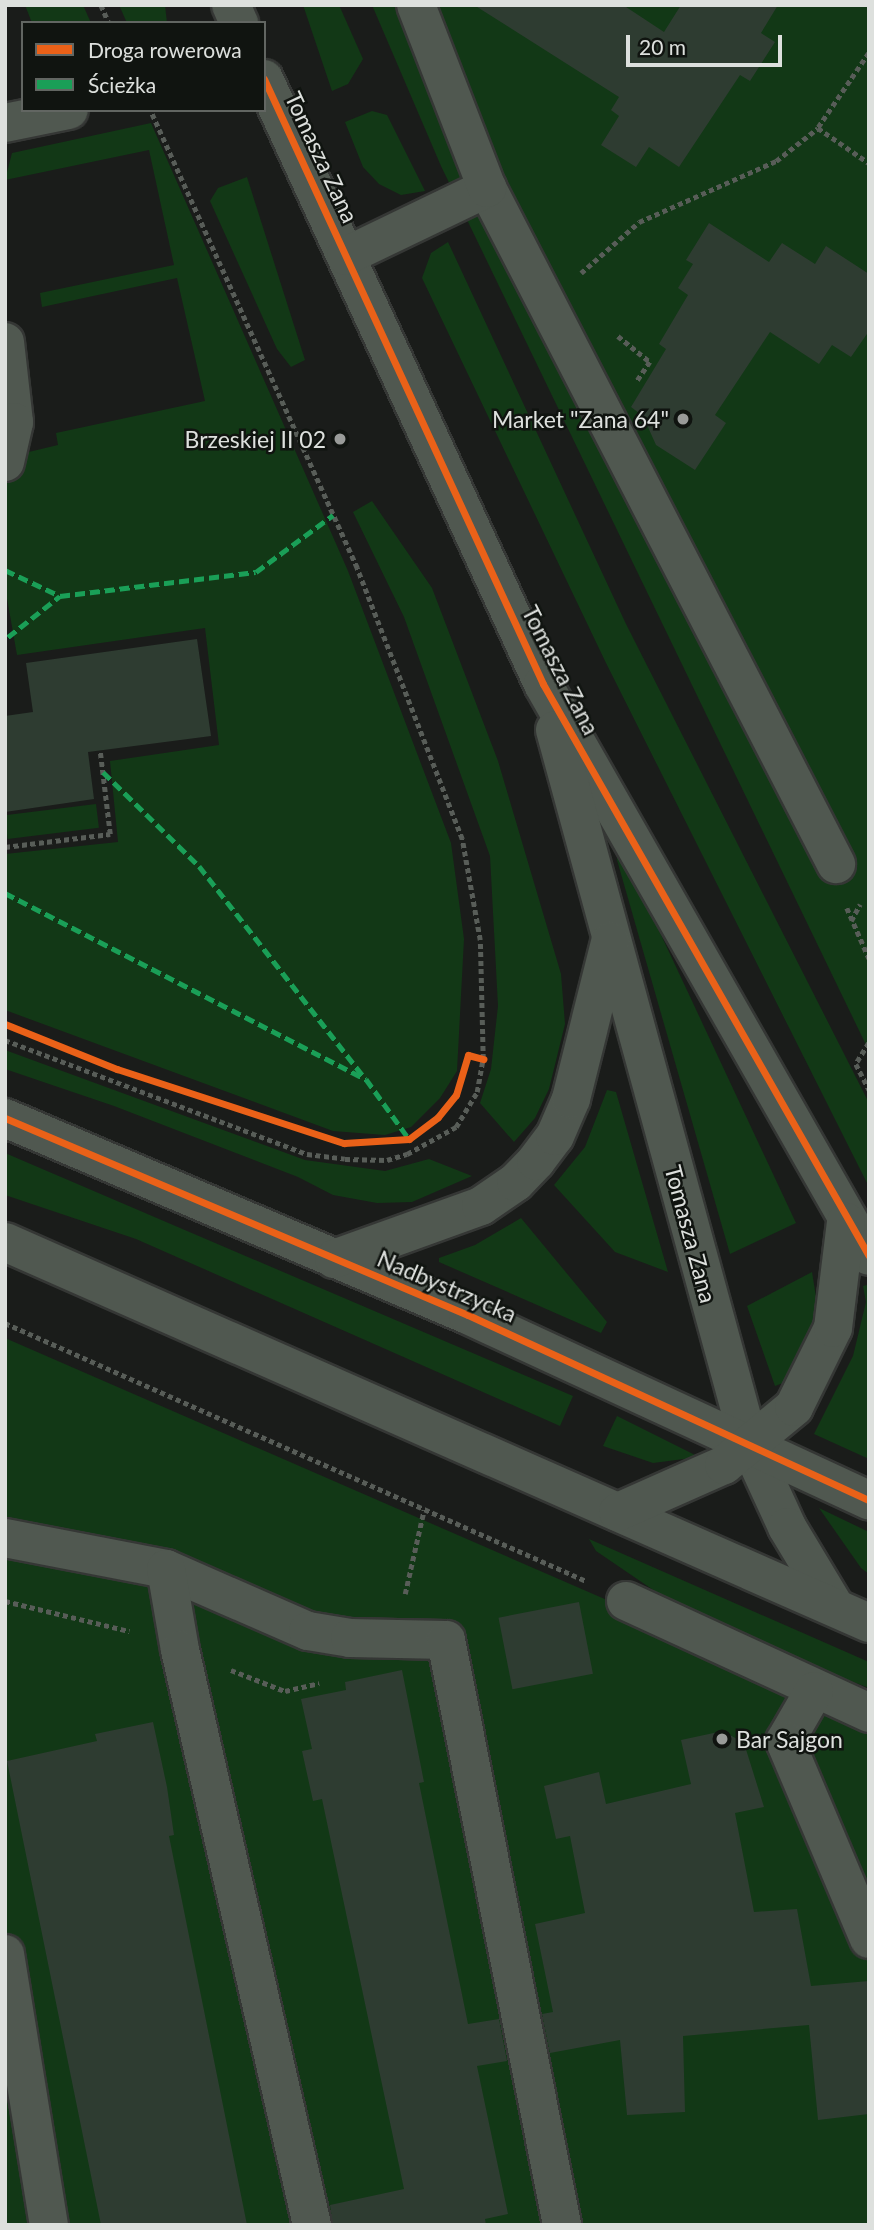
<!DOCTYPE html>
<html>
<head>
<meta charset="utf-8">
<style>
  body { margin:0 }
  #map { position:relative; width:874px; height:2230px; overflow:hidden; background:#1a1c1a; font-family:Lato,sans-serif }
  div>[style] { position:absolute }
  .green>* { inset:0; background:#123816; transform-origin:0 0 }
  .building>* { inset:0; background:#2e3c31; transform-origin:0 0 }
  .path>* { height:4.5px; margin-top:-2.25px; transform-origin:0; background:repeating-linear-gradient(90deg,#585d58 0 5px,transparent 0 8.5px) }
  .roads { filter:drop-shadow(2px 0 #353735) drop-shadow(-2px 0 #353735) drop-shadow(0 2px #353735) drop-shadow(0 -2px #353735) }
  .minor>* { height:38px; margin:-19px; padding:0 19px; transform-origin:19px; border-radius:19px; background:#505850 }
  .quiet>* { height:5px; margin-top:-2.5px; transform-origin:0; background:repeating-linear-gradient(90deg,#1a9f57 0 10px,transparent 0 15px) }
  .cycleway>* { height:7px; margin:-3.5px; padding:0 3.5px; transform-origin:3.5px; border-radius:3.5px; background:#ea6118 }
  .dots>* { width:19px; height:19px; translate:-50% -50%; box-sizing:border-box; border:4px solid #101410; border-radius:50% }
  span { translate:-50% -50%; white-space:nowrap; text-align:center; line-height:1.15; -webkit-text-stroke:5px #101410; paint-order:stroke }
  .street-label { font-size:23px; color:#dde0dd }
  .poi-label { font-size:23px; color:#dde0dd }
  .right { translate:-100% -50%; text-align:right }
  .left { translate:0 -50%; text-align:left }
  .frame { position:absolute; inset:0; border:7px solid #dde0dd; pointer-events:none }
  .legend { position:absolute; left:21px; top:21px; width:245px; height:91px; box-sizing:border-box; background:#101410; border:2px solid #626662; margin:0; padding:9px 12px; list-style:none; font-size:21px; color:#dde0dd }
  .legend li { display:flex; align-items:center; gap:14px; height:35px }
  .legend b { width:35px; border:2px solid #626662 }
  .scale { position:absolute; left:626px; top:35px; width:156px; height:32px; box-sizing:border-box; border:4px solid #dde0dd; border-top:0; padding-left:9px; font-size:21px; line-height:24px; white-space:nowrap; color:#dde0dd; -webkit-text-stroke:5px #101410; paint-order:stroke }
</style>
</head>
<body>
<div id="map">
  <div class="green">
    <div style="clip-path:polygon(25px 5px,83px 5px,91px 23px,32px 23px)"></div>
    <div style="clip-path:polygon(119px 5px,165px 5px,167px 23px,127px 23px)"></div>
    <div style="clip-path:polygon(303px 5px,339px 5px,363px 59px,348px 84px,332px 91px)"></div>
    <div style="clip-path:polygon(372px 5px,869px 5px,869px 1051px,441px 166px)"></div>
    <div style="clip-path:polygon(372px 111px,387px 115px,425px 191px,401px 195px,379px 184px,363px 167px,345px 122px)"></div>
    <div style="clip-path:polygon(151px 123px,348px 571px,451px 843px,464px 939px,457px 1071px,440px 1098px,411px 1127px,385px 1135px,333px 1131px,5px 1010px,5px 854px,118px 842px,110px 761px,219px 745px,205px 628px,17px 655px,5px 587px,5px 472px,12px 456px,58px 445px,56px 433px,205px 401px,177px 278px,42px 307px,40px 293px,174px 265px,149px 150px,5px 180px,12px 153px)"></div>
    <div style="clip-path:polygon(247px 177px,305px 360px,291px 367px,277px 349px,210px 201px,218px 188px)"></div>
    <div style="clip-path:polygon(448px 242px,626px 624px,869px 1103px,869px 1187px,606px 663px,422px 278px,431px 253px)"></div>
    <div style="clip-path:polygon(372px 501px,432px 588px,498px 761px,561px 974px,565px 1024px,549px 1089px,535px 1118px,514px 1142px,480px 1103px,491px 1069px,498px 1006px,490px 856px,404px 617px,353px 512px)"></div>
    <div style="left:96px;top:804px;width:24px;height:92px;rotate:83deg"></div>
    <div style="clip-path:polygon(618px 843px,796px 1223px,730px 1254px,617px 860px)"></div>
    <div style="clip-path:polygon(5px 1050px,305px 1160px,385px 1171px,429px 1159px,472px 1176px,412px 1202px,377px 1203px,333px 1195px,298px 1177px,114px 1106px,5px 1069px)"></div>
    <div style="clip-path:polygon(607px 1090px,616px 1092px,668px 1272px,615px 1252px,554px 1185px,585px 1147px)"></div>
    <div style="clip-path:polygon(5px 1153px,573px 1396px,560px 1426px,136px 1239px,5px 1195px)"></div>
    <div style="clip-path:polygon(521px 1218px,607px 1322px,601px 1333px,439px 1262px,439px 1258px,475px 1245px)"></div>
    <div style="clip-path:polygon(812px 1272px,817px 1303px,813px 1329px,788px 1381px,775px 1386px,747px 1306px)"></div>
    <div style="clip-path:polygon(867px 1285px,869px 1288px,869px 1459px,814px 1434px,853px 1356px,866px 1302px,863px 1286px)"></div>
    <div style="clip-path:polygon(5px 1338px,869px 1714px,869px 2225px,5px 2225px)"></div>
    <div style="clip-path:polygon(617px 1416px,699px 1457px,653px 1463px,603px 1446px)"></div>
    <div style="clip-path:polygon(819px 1508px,869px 1532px,869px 1574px,861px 1568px)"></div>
    <div style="clip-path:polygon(589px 1539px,869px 1662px,869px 1688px,735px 1637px,690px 1615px,596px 1551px)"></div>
  </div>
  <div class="building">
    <div style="clip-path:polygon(474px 5px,623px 5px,664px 32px,681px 5px,778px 5px,761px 33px,775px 42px,750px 81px,740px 75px,679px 167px,649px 147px,636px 167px,601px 145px,619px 116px,611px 110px,619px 97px)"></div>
    <div style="clip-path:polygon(709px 223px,769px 262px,782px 243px,815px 264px,826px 246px,869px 274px,869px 331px,851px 357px,832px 345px,819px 364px,770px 332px,715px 415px,726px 423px,695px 470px,656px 445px,643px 416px,631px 407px,666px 349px,659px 344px,688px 295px,678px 288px,693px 264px,686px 260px)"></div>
    <div style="clip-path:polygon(197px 639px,211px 736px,88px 752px,94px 799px,5px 812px,5px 716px,33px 712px,26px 663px)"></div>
    <div style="left:579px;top:1602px;width:73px;height:82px;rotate:79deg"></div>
    <div style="clip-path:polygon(402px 1670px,424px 1782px,419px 1783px,468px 2024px,499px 2019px,507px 2061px,477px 2066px,508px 2214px,485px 2219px,486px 2225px,333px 2225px,330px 2205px,404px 2189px,322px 1799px,313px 1801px,302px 1751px,312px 1749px,301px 1699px,346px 1690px,345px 1682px)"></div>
    <div style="clip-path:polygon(153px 1722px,167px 1787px,174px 1835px,169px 1836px,247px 2225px,101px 2225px,7px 1761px,97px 1741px,95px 1734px)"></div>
    <div style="clip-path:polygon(723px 1731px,744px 1743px,764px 1807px,735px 1813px,754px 1912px,797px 1909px,811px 1986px,869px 1981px,869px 2114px,818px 2120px,809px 2025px,683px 2036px,685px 2112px,627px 2115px,620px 2040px,550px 2053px,542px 2014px,553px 2012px,535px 1924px,585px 1913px,570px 1836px,556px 1839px,544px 1786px,599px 1772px,606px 1804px,691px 1784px,681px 1740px)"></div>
  </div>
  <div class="path">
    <div style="left:101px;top:5px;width:20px;rotate:66deg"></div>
    <div style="left:869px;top:53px;width:91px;rotate:124.2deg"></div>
    <div style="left:818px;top:128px;width:62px;rotate:34.5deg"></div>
    <div style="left:581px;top:273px;width:77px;rotate:-41.3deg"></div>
    <div style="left:639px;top:222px;width:150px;rotate:-24deg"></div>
    <div style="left:776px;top:161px;width:53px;rotate:-38.2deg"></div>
    <div style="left:618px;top:336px;width:41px;rotate:39.1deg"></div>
    <div style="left:650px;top:362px;width:23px;rotate:124deg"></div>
    <div style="left:5px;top:847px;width:106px;rotate:-7.1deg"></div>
    <div style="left:110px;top:834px;width:84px;rotate:-96.9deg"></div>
    <div style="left:847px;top:908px;width:55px;rotate:66.3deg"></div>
    <div style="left:851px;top:921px;width:19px;rotate:-62deg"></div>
    <div style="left:5px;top:1040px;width:323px;rotate:20.7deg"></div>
    <div style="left:307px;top:1154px;width:38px;rotate:7deg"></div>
    <div style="left:345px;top:1159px;width:42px;rotate:1.4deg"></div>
    <div style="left:387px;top:1160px;width:21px;rotate:-17deg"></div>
    <div style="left:407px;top:1154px;width:56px;rotate:-28.9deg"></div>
    <div style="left:456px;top:1127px;width:41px;rotate:-59deg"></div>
    <div style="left:477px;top:1092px;width:34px;rotate:-80deg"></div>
    <div style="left:483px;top:1059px;width:119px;rotate:-91.4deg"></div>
    <div style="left:480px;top:940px;width:103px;rotate:-100.1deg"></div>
    <div style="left:462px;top:839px;width:291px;rotate:-111.2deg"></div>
    <div style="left:357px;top:568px;width:503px;rotate:-114.32deg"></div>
    <div style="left:869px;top:1043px;width:25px;rotate:122deg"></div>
    <div style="left:856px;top:1064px;width:29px;rotate:63deg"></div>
    <div style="left:5px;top:1323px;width:636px;rotate:23.94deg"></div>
    <div style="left:405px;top:1594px;width:86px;rotate:-77.3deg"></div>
    <div style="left:5px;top:1601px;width:128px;rotate:13.6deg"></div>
    <div style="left:231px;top:1670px;width:58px;rotate:21.3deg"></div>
    <div style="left:285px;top:1691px;width:35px;rotate:-13deg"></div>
  </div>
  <div class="roads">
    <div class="minor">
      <div style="left:231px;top:5px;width:20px;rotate:66deg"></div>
      <div style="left:264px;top:79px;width:666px;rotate:65.24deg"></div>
      <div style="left:543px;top:684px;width:658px;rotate:60.32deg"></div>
      <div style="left:5px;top:123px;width:65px;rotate:-11.5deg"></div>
      <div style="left:487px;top:188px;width:761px;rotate:62.69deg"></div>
      <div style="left:346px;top:256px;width:157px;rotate:-25.7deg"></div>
      <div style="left:487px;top:188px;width:196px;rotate:-111.2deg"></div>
      <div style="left:5px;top:342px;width:81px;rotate:83.6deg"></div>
      <div style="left:14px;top:422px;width:41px;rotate:102.7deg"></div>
      <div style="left:555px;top:730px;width:742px;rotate:74.77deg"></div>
      <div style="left:750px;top:1446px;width:89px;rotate:65.4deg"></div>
      <div style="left:787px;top:1527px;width:93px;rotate:59deg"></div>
      <div style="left:5px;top:1118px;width:503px;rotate:23.05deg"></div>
      <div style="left:468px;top:1315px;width:442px;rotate:24.8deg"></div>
      <div style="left:5px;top:1242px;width:944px;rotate:23.8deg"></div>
      <div style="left:334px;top:1259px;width:156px;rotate:-19.8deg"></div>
      <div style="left:481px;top:1206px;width:42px;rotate:-34.4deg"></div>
      <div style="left:516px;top:1182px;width:29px;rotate:-46deg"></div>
      <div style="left:536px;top:1161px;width:31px;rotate:-53deg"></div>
      <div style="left:555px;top:1136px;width:40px;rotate:-66.6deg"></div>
      <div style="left:571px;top:1099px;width:162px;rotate:-76deg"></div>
      <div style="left:618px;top:1512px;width:116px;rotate:-23.9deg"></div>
      <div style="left:724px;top:1465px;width:91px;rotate:-39.6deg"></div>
      <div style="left:794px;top:1407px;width:88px;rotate:-63.7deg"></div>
      <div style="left:833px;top:1328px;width:107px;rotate:-83deg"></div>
      <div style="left:5px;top:1538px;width:164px;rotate:10.9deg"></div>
      <div style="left:166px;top:1569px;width:155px;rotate:23.6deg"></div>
      <div style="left:308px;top:1631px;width:43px;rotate:9.5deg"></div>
      <div style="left:350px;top:1638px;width:96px;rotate:1.2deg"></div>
      <div style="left:446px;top:1640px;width:596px;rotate:78.78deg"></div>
      <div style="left:166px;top:1569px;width:82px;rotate:80.2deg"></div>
      <div style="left:180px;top:1650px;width:590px;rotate:77.07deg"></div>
      <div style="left:626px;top:1601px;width:268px;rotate:24.7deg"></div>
      <div style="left:814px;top:1691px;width:58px;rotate:120.1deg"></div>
      <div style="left:785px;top:1741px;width:215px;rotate:67deg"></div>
      <div style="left:5px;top:1954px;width:275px;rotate:80.8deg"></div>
    </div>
  </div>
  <div class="quiet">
    <div style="left:5px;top:570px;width:61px;rotate:25.3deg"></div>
    <div style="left:60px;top:596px;width:197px;rotate:-7deg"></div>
    <div style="left:256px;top:572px;width:96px;rotate:-36.5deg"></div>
    <div style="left:8px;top:637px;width:66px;rotate:-38.3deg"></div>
    <div style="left:103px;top:772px;width:134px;rotate:44.4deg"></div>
    <div style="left:199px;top:866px;width:266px;rotate:52deg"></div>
    <div style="left:5px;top:893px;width:406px;rotate:27.3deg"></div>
    <div style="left:366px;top:1079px;width:74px;rotate:54.4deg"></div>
  </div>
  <div class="cycleway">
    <div style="left:264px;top:79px;width:666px;rotate:65.24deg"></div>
    <div style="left:543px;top:684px;width:658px;rotate:60.32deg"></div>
    <div style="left:5px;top:1024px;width:121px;rotate:21.9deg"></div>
    <div style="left:117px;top:1069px;width:239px;rotate:18.1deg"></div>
    <div style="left:344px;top:1143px;width:65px;rotate:-3.5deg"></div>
    <div style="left:409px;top:1139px;width:36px;rotate:-37deg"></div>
    <div style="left:438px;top:1117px;width:28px;rotate:-51deg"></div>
    <div style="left:456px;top:1095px;width:42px;rotate:-73.3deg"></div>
    <div style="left:468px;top:1055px;width:16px;rotate:15deg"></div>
    <div style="left:5px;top:1118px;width:503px;rotate:23.05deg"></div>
    <div style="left:468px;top:1315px;width:442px;rotate:24.8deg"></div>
  </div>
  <div class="dots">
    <div style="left:683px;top:419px;background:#999b99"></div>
    <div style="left:340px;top:439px;background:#999b99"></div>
    <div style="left:722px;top:1739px;background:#999b99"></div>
  </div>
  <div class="street-label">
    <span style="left:322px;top:157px;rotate:65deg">Tomasza Zana</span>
    <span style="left:561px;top:670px;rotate:63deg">Tomasza Zana</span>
    <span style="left:691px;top:1234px;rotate:75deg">Tomasza Zana</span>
    <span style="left:447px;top:1286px;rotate:23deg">Nadbystrzycka</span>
  </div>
  <div class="poi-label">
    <span class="right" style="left:669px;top:419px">Market "Zana 64"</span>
    <span class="right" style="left:326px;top:439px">Brzeskiej II 02</span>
    <span class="left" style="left:736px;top:1739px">Bar Sajgon</span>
  </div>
  <div class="frame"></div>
  <ul class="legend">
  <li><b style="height:9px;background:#ea6118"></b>Droga rowerowa</li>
  <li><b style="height:9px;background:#1a9f57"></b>Ścieżka</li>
  </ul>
  <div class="scale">20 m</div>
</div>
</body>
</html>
